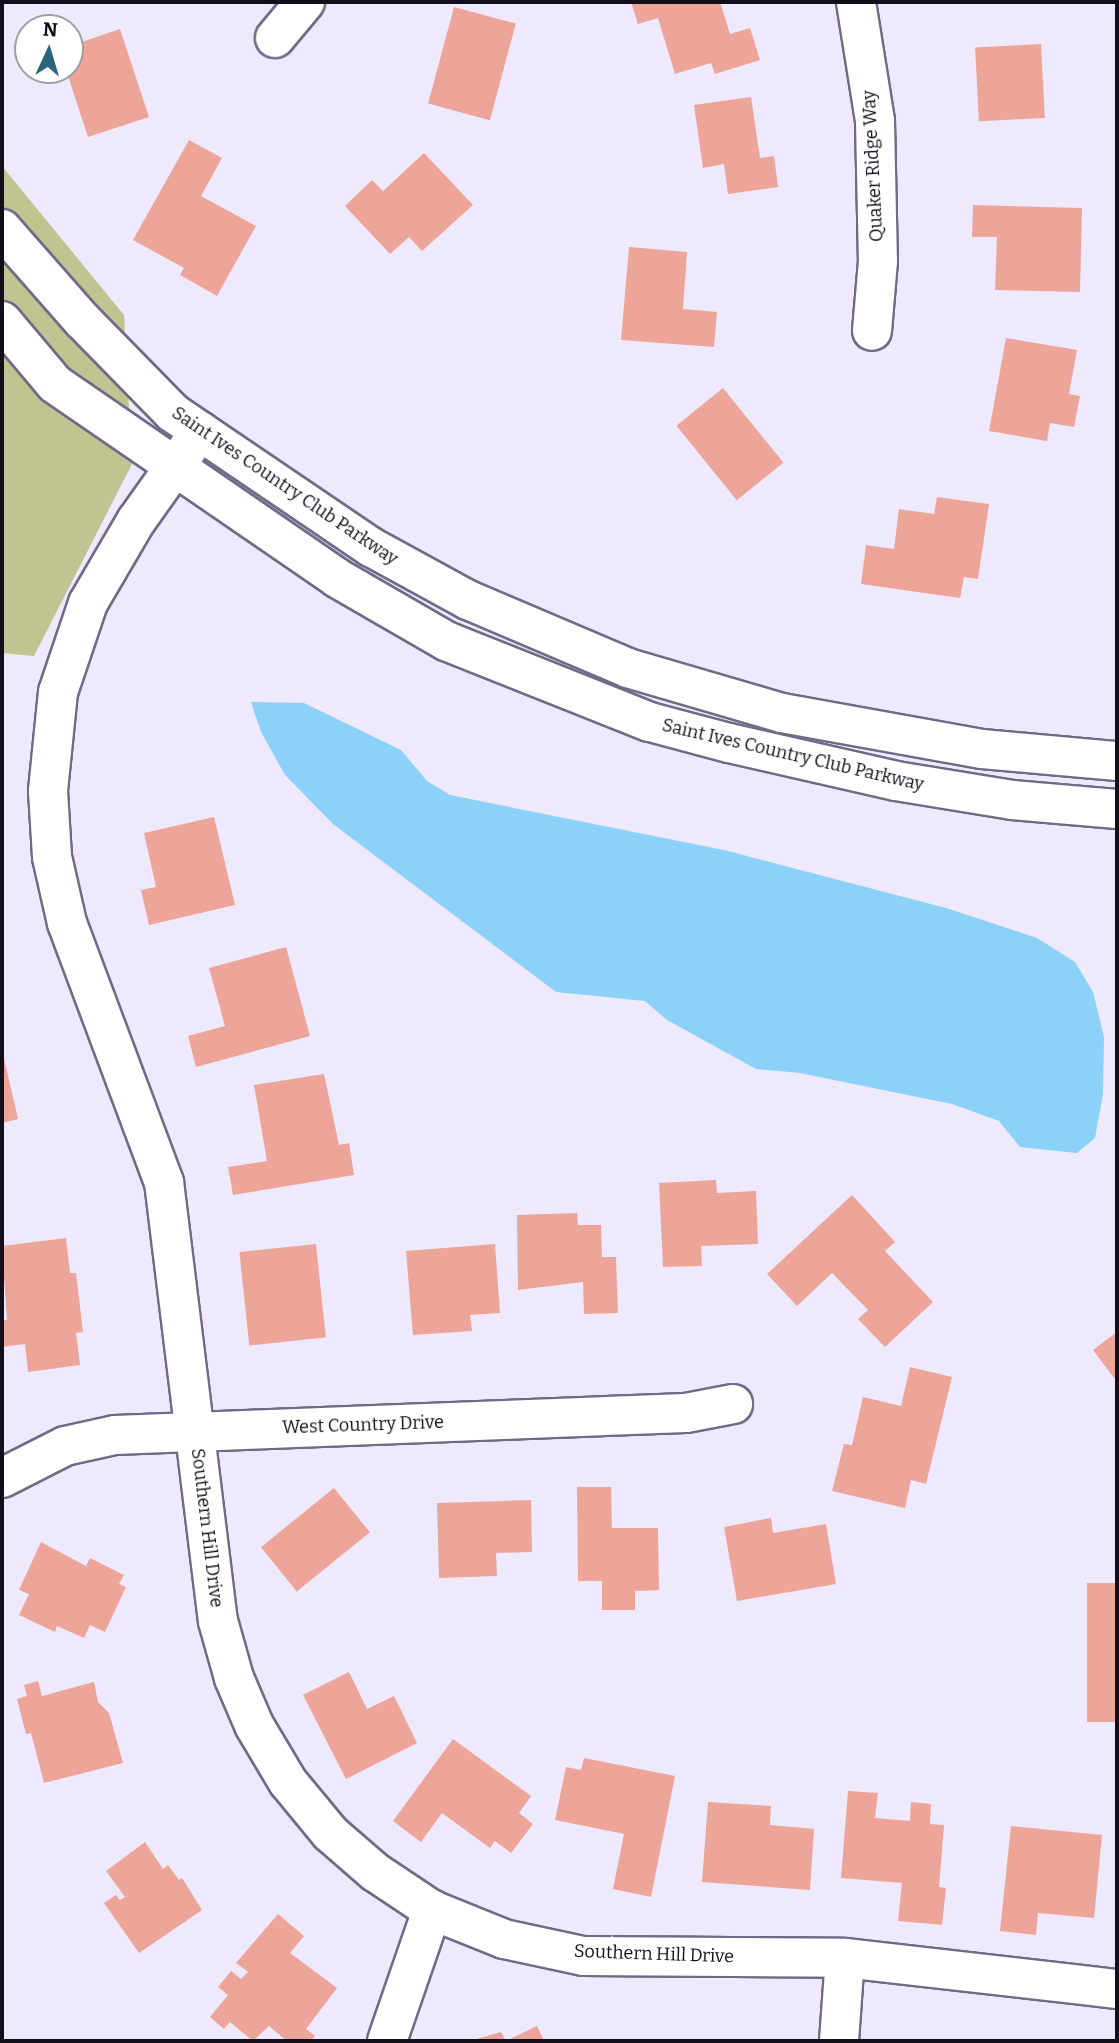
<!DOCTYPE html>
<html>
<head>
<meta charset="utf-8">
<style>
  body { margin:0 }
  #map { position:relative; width:1119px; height:2043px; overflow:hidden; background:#eee9fd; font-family:Bitter,serif }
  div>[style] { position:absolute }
  .green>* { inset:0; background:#c1c491 }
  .water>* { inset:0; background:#8cd1f7 }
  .building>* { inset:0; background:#eda59a; transform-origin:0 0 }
  .roads { filter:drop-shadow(2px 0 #716a87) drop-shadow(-2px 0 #716a87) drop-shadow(0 2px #716a87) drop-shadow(0 -2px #716a87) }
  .street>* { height:38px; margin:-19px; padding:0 19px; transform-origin:19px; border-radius:19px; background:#fff }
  span { translate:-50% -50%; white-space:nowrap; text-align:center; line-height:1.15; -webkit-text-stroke:7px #fff; paint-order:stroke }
  .street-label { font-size:18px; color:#120f1a }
  .frame { position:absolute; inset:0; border:4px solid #120f1a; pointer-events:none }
  .north { position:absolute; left:14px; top:14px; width:70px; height:70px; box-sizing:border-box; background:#fff; border:2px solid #a09fa3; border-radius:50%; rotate:4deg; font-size:19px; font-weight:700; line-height:28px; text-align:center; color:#120f1a }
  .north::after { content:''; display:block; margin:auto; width:24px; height:32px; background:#2b647e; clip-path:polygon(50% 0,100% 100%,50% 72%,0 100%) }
</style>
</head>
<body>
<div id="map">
  <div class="green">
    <div style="clip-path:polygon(2px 166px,124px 315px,132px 464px,34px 656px,2px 653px)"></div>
  </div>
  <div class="water">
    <div style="clip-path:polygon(251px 702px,304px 703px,401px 750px,427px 781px,450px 795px,724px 850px,946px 908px,1037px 938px,1075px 962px,1093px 992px,1104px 1037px,1103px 1094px,1095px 1138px,1077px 1153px,1020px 1147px,999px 1121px,952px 1104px,800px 1073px,756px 1069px,667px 1020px,645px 1001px,556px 992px,333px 824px,285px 775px,261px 732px)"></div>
  </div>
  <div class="building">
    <div style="clip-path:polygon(631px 2px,720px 2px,730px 34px,750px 28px,760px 60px,715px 74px,711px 63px,675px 74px,658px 18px,638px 24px)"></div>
    <div style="left:454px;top:7px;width:64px;height:100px;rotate:15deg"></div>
    <div style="clip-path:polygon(120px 29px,149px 117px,88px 137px,66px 70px,70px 70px,70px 46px)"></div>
    <div style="left:1041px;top:44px;width:74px;height:66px;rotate:87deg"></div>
    <div style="clip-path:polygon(751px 97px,760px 158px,774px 156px,778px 187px,728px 194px,724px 164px,703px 168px,694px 105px)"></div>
    <div style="clip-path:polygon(189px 140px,222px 158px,201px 196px,256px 226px,217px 296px,180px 275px,184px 268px,133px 240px)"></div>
    <div style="clip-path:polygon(424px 153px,473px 205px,422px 251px,409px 237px,390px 254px,345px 206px,372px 180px,383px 191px)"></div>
    <div style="clip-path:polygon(973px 205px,1082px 208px,1080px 292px,995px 290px,997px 237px,972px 237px)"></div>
    <div style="clip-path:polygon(629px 247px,687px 252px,683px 309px,717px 312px,714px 347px,621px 340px)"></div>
    <div style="clip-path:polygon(1006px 338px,1077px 350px,1069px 394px,1080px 396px,1074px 427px,1050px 423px,1047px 441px,989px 431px)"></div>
    <div style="left:723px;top:388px;width:96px;height:60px;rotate:51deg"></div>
    <div style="clip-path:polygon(937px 497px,989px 504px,978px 579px,964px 577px,960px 598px,861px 584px,866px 545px,894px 549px,899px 509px,934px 514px)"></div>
    <div style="clip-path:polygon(214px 817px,235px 905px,149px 925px,141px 890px,156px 887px,144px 833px)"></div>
    <div style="clip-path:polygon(286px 947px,310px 1036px,196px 1067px,188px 1036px,225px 1026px,209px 968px)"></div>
    <div style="clip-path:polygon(3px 1054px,18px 1119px,2px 1123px,2px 1055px)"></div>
    <div style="clip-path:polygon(324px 1074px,339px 1145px,349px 1143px,354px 1175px,233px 1195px,228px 1167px,267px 1161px,254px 1085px)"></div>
    <div style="clip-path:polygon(716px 1180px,717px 1193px,756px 1191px,758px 1244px,701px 1246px,702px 1266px,663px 1267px,659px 1183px)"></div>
    <div style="clip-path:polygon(852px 1195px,895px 1242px,885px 1251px,933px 1302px,885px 1347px,858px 1319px,868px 1310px,832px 1273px,797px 1306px,767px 1274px)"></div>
    <div style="clip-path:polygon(577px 1213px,578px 1225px,601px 1225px,602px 1257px,616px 1257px,618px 1313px,584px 1314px,583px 1282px,518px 1290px,517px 1215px)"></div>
    <div style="clip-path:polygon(66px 1238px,70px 1273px,76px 1273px,83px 1332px,76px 1333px,80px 1365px,28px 1372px,25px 1344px,2px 1347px,2px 1320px,7px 1320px,2px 1246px)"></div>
    <div style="left:316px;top:1244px;width:94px;height:77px;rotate:84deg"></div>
    <div style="clip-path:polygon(495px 1244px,500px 1313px,470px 1315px,472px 1331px,413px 1335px,406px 1251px)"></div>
    <div style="clip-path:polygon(1117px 1332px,1117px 1382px,1093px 1350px)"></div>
    <div style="clip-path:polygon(910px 1367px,952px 1377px,926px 1484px,911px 1480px,905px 1508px,832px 1491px,844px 1444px,852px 1445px,863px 1397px,901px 1406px)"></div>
    <div style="clip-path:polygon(577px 1487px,611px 1487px,612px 1528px,658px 1528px,659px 1590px,635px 1591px,635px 1610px,602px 1610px,602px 1581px,578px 1581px)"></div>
    <div style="left:334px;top:1488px;width:57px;height:94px;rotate:51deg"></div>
    <div style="clip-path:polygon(531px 1500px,532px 1552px,496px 1553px,497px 1576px,439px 1578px,437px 1503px)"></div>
    <div style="clip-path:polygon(771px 1518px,773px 1533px,826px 1524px,836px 1584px,737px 1601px,724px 1527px)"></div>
    <div style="clip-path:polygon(41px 1542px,86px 1566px,90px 1558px,124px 1575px,119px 1584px,126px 1587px,105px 1632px,90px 1625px,84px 1638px,57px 1626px,55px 1632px,19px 1615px,29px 1594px,19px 1590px)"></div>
    <div style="left:1087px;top:1583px;width:30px;height:139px"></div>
    <div style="clip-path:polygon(349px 1672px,367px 1709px,394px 1696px,417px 1743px,346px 1779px,303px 1695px)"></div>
    <div style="clip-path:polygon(38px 1681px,42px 1696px,94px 1682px,98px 1702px,109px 1713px,123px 1763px,44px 1783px,31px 1733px,26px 1734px,17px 1699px,27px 1696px,24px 1685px)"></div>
    <div style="clip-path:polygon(453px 1739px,531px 1796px,519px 1813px,533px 1824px,511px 1853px,495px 1841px,490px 1848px,442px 1813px,421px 1842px,393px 1821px)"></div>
    <div style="clip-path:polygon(584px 1758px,675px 1776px,651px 1897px,613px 1889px,624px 1834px,555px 1820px,566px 1767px,581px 1770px)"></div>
    <div style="clip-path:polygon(848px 1791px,878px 1793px,875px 1818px,910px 1821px,911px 1802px,931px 1804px,930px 1824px,944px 1825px,939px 1887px,946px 1888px,942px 1925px,898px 1921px,902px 1883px,841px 1878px)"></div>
    <div style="clip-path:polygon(708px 1802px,771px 1806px,770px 1825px,814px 1829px,810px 1890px,702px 1882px)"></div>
    <div style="clip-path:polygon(1011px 1826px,1102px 1835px,1094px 1918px,1038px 1913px,1036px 1935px,1000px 1931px)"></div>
    <div style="clip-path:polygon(145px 1842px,163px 1869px,168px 1865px,179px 1880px,182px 1878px,202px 1910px,139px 1953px,104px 1903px,116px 1895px,120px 1900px,125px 1897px,106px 1871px)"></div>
    <div style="clip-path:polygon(278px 1914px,304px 1936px,290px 1953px,337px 1988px,306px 2029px,315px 2036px,311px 2041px,287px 2041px,269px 2026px,253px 2041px,230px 2022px,224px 2029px,210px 2017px,228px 1995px,218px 1987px,231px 1971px,241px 1979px,248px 1972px,236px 1963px)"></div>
    <div style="clip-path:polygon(537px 2026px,544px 2041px,469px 2041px,501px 2032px,506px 2041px)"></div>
  </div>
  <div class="roads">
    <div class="street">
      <div style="left:856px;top:2px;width:121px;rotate:80.9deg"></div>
      <div style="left:875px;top:121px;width:140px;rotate:88.8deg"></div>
      <div style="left:878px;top:261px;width:70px;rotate:94.9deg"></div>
      <div style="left:275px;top:38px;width:47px;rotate:-50.2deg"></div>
      <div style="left:2px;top:229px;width:121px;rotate:48.7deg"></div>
      <div style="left:82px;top:320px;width:130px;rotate:45.6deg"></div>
      <div style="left:173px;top:413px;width:239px;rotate:34.1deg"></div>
      <div style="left:371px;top:547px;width:111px;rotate:28.7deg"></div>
      <div style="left:468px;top:600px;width:174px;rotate:23deg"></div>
      <div style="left:628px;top:668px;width:160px;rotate:16.3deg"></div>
      <div style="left:782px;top:713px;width:203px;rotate:10.2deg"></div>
      <div style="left:982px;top:749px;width:136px;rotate:5.1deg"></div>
      <div style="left:2px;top:321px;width:82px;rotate:49.9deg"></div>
      <div style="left:55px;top:384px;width:342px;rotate:34.5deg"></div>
      <div style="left:337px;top:578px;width:126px;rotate:30deg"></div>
      <div style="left:446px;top:641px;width:219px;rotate:21.7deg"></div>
      <div style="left:650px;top:722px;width:82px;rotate:14.9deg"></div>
      <div style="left:729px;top:743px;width:171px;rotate:12.8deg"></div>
      <div style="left:896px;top:781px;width:118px;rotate:9.3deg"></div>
      <div style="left:1012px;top:800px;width:105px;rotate:4.9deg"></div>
      <div style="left:200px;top:431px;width:110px;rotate:125.4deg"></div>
      <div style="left:136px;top:521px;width:95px;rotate:120.3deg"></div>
      <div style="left:88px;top:603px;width:94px;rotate:108.6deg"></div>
      <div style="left:58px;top:692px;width:100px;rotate:95.8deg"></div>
      <div style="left:48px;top:791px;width:66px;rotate:86.5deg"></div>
      <div style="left:52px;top:857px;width:68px;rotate:77.2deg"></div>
      <div style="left:67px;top:923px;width:277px;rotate:69.5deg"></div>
      <div style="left:164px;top:1182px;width:442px;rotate:83deg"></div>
      <div style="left:218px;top:1621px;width:59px;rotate:74.3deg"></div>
      <div style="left:234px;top:1678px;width:51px;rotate:66.9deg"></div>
      <div style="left:254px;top:1725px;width:66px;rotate:59.2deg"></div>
      <div style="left:288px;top:1782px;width:66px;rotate:50.5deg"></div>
      <div style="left:330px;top:1833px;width:60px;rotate:40.9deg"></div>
      <div style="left:375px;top:1872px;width:69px;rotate:33.7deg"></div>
      <div style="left:432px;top:1910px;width:78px;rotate:21.9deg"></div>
      <div style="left:504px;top:1939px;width:81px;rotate:12.1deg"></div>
      <div style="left:583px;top:1956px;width:262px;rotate:0.4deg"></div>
      <div style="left:845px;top:1958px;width:274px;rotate:6.5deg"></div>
      <div style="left:2px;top:1478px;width:71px;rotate:-26.9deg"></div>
      <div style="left:65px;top:1446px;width:51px;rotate:-12.4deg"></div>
      <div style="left:115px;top:1435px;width:571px;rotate:-2.21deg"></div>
      <div style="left:686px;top:1413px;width:48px;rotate:-10.8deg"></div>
      <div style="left:387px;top:2041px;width:139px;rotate:-71deg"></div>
      <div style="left:839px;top:2041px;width:83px;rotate:-85.9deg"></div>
    </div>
  </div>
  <div class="street-label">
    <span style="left:873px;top:166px;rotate:-93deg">Quaker Ridge Way</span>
    <span style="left:285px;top:486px;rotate:34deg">Saint Ives Country Club Parkway</span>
    <span style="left:793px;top:755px;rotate:13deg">Saint Ives Country Club Parkway</span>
    <span style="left:363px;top:1425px;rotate:-2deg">West Country Drive</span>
    <span style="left:207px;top:1528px;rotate:83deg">Southern Hill Drive</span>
    <span style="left:654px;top:1954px;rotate:2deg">Southern Hill Drive</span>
  </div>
  <div class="frame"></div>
  <div class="north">N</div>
</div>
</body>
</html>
